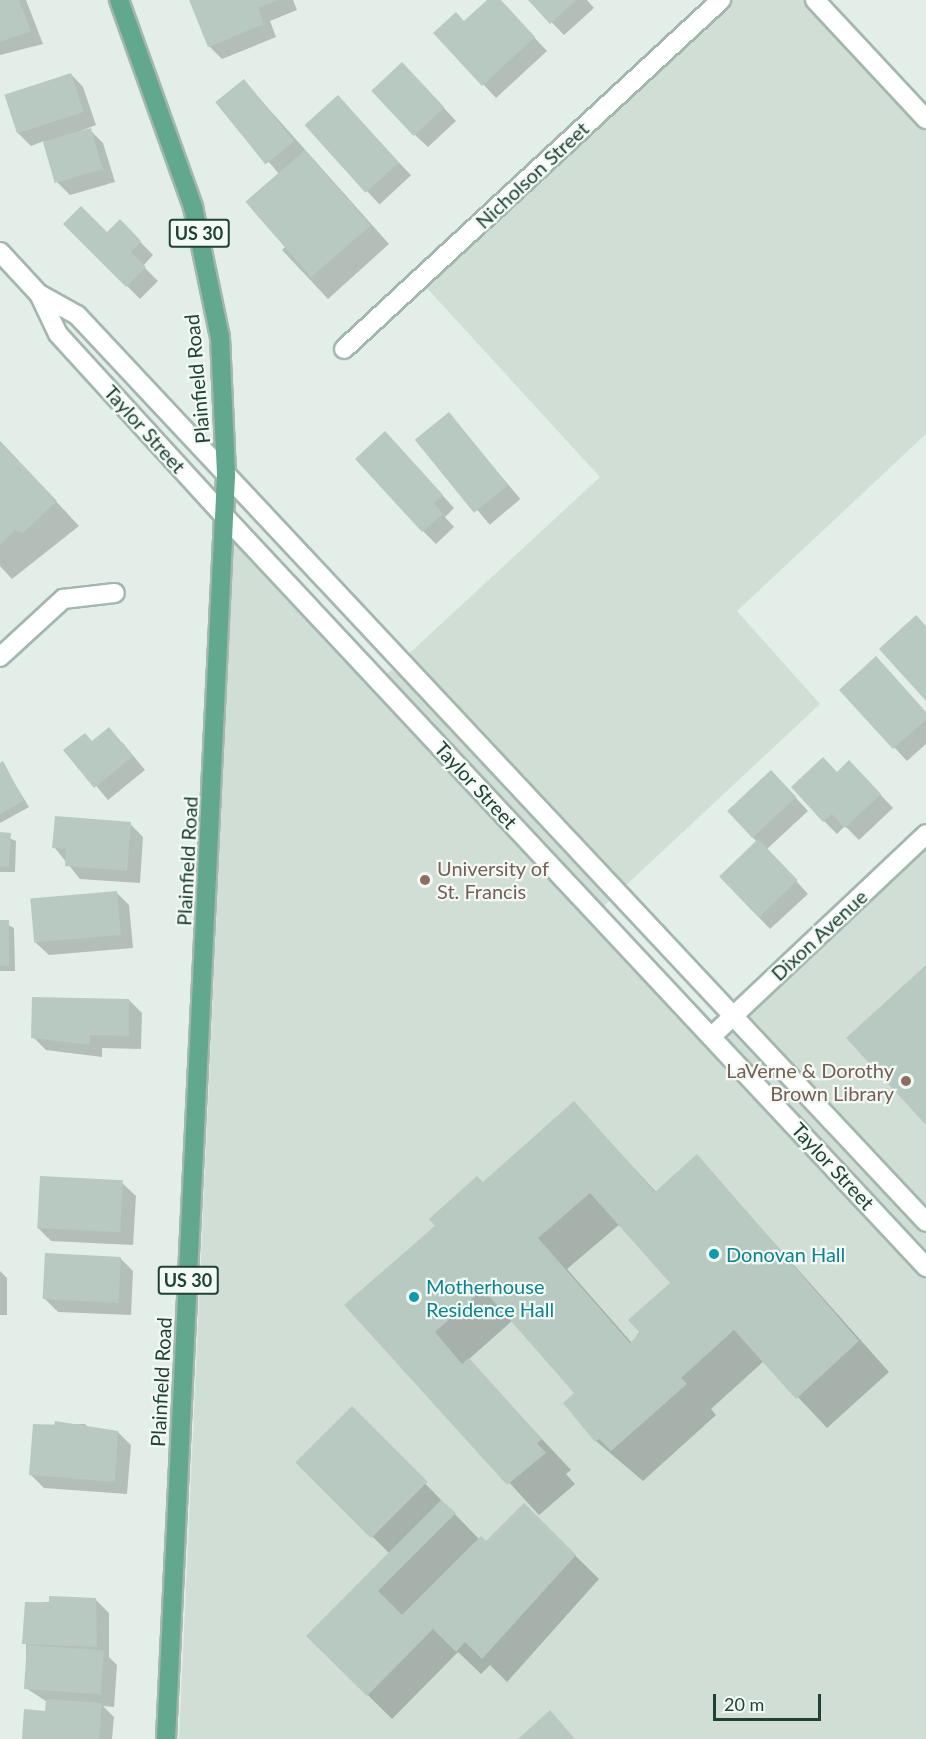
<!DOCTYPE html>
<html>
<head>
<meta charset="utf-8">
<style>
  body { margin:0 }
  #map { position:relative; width:926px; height:1739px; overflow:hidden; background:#e2eee7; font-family:Lato,sans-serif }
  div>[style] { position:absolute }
  .built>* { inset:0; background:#d0ded6 }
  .shadow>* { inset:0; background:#0003; transform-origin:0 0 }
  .building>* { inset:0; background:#b7c9c0; transform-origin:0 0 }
  .roads { filter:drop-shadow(2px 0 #a4b7ae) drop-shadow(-2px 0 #a4b7ae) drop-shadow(0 2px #a4b7ae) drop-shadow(0 -2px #a4b7ae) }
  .minor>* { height:18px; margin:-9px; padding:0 9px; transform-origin:9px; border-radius:9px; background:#fff }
  .primary>* { height:18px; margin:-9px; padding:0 9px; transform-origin:9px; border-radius:9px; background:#62a88f }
  .dots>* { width:16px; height:16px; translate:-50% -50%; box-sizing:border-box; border:3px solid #f3faf6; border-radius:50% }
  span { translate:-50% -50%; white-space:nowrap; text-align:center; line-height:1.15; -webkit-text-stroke:4.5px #f3faf6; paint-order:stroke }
  .shield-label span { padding:2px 4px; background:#f3faf6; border:2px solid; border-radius:4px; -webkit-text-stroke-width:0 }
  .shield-label { font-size:18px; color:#204135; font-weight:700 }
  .street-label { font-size:20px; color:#204135 }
  .education-label { font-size:20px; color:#785e54 }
  .left { translate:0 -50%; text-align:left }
  .right { translate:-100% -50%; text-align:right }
  .culture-label { font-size:20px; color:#0d838f }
  .scale { position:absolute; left:713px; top:1694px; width:108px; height:27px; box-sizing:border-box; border:3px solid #204135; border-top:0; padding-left:8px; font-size:18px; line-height:21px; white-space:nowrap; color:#204135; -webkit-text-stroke:4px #f3faf6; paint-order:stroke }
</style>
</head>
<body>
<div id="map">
  <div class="built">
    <div style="clip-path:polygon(724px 0,804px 0,926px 132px,926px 434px,737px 611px,820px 704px,592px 917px,711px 1043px,926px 842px,926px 1739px,179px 1739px,234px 538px,374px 686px,600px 477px,424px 285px)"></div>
  </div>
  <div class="shadow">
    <div style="clip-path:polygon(0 0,26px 0,43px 44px,0 55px)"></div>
    <div style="clip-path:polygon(191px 0,293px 0,297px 10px,270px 21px,276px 37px,222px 59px,209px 46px)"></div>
    <div style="clip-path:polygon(489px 0,499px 0,547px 51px,496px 98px,435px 33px,464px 23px)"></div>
    <div style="clip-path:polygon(530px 0,587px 0,594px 8px,564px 35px)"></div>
    <div style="clip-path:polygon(71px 74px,83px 87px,96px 125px,65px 137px,90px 130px,103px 143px,115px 182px,70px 195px,57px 182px,44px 141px,31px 146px,18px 133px)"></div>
    <div style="clip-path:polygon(415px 77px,456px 121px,428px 147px,415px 135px)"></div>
    <div style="clip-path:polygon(244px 81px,389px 244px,328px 299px,282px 250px,286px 246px,280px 175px,218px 103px)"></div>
    <div style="left:338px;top:97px;width:107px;height:43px;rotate:47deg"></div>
    <div style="clip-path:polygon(120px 221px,153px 255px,143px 266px,158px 281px,140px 299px,65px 224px,107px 234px)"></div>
    <div style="left:449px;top:414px;width:111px;height:40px;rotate:50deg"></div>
    <div style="clip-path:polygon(0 441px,79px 526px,12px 579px,0 566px)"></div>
    <div style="clip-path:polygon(398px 446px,454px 508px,445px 517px,454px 527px,436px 544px,423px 531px)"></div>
    <div style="clip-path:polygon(841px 690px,926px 713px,926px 744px,907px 761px)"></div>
    <div style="clip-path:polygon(122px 742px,145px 770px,108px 800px,66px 750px)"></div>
    <div style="clip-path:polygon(2px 763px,29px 807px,0 823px,0 764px)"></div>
    <div style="clip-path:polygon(837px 773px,862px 775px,893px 808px,859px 840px,845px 826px,837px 834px,824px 821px)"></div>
    <div style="clip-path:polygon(784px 785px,808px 811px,767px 849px,808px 894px,770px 929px,720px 876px,757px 842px,729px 811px)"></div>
    <div style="clip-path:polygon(130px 824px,143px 837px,140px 883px,80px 879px,54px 847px)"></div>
    <div style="clip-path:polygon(0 834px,16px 841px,15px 872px,0 872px)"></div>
    <div style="clip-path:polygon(116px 892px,129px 905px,133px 948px,49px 955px,35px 942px)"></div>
    <div style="clip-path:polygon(0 921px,14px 928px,15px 971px,0 971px)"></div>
    <div style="clip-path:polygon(129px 1000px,142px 1013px,141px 1049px,102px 1048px,102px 1057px,46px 1050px,33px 1037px)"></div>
    <div style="clip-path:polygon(evenodd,574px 1103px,657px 1193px,697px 1156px,889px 1372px,827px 1428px,764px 1361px,711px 1409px,716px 1415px,643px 1481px,596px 1441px,576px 1393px,513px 1320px,468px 1360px,571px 1470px,566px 1474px,575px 1484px,539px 1515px,346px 1305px,574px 1103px,620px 1224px,672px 1283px,632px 1343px,567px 1269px,620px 1224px)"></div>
    <div style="clip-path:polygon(122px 1183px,136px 1196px,133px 1245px,51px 1241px,38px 1228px)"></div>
    <div style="clip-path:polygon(120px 1258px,133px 1271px,131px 1315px,58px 1312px,45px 1299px)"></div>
    <div style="clip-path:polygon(0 1271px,7px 1278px,7px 1315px,0 1315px)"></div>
    <div style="clip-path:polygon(352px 1408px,479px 1539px,486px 1543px,524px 1505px,599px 1579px,507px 1682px,490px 1665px,481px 1674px,458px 1652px,392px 1719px,308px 1636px,390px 1554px,298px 1462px)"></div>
    <div style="clip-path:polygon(85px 1424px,92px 1431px,118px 1432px,131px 1445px,127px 1494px,44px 1488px,31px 1475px,34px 1425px)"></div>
    <div style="clip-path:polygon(96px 1600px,109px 1613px,109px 1657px,117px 1665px,114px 1707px,103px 1706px,114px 1717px,112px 1739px,24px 1739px,46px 1712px,47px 1702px,26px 1688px,26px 1603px)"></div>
  </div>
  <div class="building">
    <div style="clip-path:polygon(0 0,19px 0,31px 31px,0 42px)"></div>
    <div style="clip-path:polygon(189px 0,278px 0,258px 8px,264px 24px,208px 47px)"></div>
    <div style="clip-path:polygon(487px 0,501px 0,535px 37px,482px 86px,433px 33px,456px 12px,464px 21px)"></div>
    <div style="clip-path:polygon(528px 0,576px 0,550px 24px)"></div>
    <div style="left:402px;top:62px;width:62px;height:42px;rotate:47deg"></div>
    <div style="left:71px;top:73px;width:41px;height:70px;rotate:72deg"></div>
    <div style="left:244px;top:79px;width:80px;height:37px;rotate:51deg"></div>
    <div style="left:338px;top:95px;width:91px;height:45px;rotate:48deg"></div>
    <div style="left:91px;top:128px;width:43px;height:50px;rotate:74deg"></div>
    <div style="left:305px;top:150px;width:100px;height:79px;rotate:49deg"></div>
    <div style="clip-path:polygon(81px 206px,107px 232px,120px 219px,141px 241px,131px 252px,146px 267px,126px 287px,63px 224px)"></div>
    <div style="left:449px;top:412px;width:94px;height:44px;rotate:51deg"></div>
    <div style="clip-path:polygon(385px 431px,443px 495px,434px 503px,443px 514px,422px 532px,355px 459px)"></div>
    <div style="clip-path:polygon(0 441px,57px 501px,23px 533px,15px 530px,0 545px)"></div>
    <div style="clip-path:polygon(916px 615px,926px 626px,926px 701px,879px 649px)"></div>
    <div style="clip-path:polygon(876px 656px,926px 712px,926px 720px,893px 749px,839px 690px)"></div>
    <div style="clip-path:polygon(109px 727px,133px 756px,94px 788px,63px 750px,85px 733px,92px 741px)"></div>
    <div style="clip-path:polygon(823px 757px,837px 772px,849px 760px,881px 794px,845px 828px,832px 814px,823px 822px,791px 787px)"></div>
    <div style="clip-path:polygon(3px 761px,24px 801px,0 814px,0 763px)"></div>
    <div style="left:771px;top:770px;width:37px;height:60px;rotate:47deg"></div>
    <div style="clip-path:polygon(55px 816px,131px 822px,127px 871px,65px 866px,66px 849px,52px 848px)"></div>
    <div style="clip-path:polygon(0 832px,11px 833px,9px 867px,0 866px)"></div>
    <div style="left:758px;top:839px;width:57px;height:54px;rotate:46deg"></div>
    <div style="left:117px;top:891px;width:44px;height:87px;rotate:85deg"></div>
    <div style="left:0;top:920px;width:9px;height:46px"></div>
    <div style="clip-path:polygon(926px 965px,926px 1125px,846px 1038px)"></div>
    <div style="clip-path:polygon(32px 997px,129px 999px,129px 1036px,90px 1035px,90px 1045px,31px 1038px)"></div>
    <div style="clip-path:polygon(evenodd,574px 1101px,655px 1192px,697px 1154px,859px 1341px,796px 1399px,734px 1330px,681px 1378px,687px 1384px,611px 1451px,599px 1439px,595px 1442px,563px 1403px,574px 1393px,483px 1289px,435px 1332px,462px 1364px,469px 1358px,542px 1439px,537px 1443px,546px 1453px,507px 1485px,344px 1305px,435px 1226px,429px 1219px,477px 1176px,483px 1182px,574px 1101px,590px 1193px,670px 1283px,628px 1320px,640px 1333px,630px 1343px,538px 1238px,590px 1193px)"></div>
    <div style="left:40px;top:1176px;width:83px;height:52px;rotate:3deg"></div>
    <div style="left:45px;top:1253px;width:76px;height:46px;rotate:3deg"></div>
    <div style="left:352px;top:1406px;width:107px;height:80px;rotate:45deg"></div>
    <div style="clip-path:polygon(55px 1421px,118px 1431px,115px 1482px,29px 1475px,33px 1424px,54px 1425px)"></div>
    <div style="clip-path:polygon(441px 1500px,456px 1513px,378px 1591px,402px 1615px,481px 1536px,486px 1541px,524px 1503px,576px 1555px,482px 1659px,465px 1642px,456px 1652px,433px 1629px,367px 1696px,306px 1636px)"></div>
    <div style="clip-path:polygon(49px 1596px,96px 1598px,97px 1647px,22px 1644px,25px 1602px,49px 1603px)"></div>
    <div style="left:27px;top:1645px;width:77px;height:44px;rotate:4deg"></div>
    <div style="clip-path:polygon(46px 1699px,102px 1703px,99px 1739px,22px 1739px,24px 1709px,45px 1711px)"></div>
    <div style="clip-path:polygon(550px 1710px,575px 1739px,518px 1739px)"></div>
  </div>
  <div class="roads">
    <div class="minor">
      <div style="left:815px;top:0;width:163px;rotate:47deg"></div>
      <div style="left:0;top:252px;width:57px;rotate:47.1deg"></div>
      <div style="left:39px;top:294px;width:44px;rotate:64.6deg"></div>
      <div style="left:58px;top:334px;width:251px;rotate:47.6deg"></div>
      <div style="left:227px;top:519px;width:1024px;rotate:46.94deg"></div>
      <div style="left:39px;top:294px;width:43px;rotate:28.9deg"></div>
      <div style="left:77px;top:315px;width:1242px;rotate:46.89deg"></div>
      <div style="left:344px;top:349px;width:514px;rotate:-42.79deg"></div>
      <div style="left:0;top:657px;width:86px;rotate:-42.6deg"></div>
      <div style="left:63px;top:599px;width:52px;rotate:-6.6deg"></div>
      <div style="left:712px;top:1036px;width:294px;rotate:-43.3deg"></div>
    </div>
    <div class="primary">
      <div style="left:119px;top:0;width:220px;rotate:70.3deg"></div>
      <div style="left:193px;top:207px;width:133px;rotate:78.3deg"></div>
      <div style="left:220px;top:337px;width:139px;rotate:87.5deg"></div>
      <div style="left:226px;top:476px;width:1264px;rotate:92.72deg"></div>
    </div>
  </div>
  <div class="dots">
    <div style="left:425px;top:880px;background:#8d6e63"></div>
    <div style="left:906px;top:1081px;background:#8d6e63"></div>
    <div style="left:714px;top:1254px;background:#0f9aa8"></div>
    <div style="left:414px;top:1297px;background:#0f9aa8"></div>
  </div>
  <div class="shield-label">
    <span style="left:199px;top:233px">US 30</span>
    <span style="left:188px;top:1280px">US 30</span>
  </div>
  <div class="street-label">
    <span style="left:532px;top:175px;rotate:-43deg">Nicholson Street</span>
    <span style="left:197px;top:379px;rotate:-95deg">Plainfield Road</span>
    <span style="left:145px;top:429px;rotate:48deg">Taylor Street</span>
    <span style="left:476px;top:785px;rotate:47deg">Taylor Street</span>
    <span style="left:187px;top:861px;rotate:-87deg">Plainfield Road</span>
    <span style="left:819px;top:935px;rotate:-43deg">Dixon Avenue</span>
    <span style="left:833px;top:1166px;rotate:47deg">Taylor Street</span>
    <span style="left:161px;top:1382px;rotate:-87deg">Plainfield Road</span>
  </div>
  <div class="education-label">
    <span class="left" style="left:437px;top:880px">University of<br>St. Francis</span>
    <span class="right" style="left:894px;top:1082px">LaVerne &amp; Dorothy<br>Brown Library</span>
  </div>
  <div class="culture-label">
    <span class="left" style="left:726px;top:1254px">Donovan Hall</span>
    <span class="left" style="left:426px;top:1298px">Motherhouse<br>Residence Hall</span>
  </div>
  <div class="scale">20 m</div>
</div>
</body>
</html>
